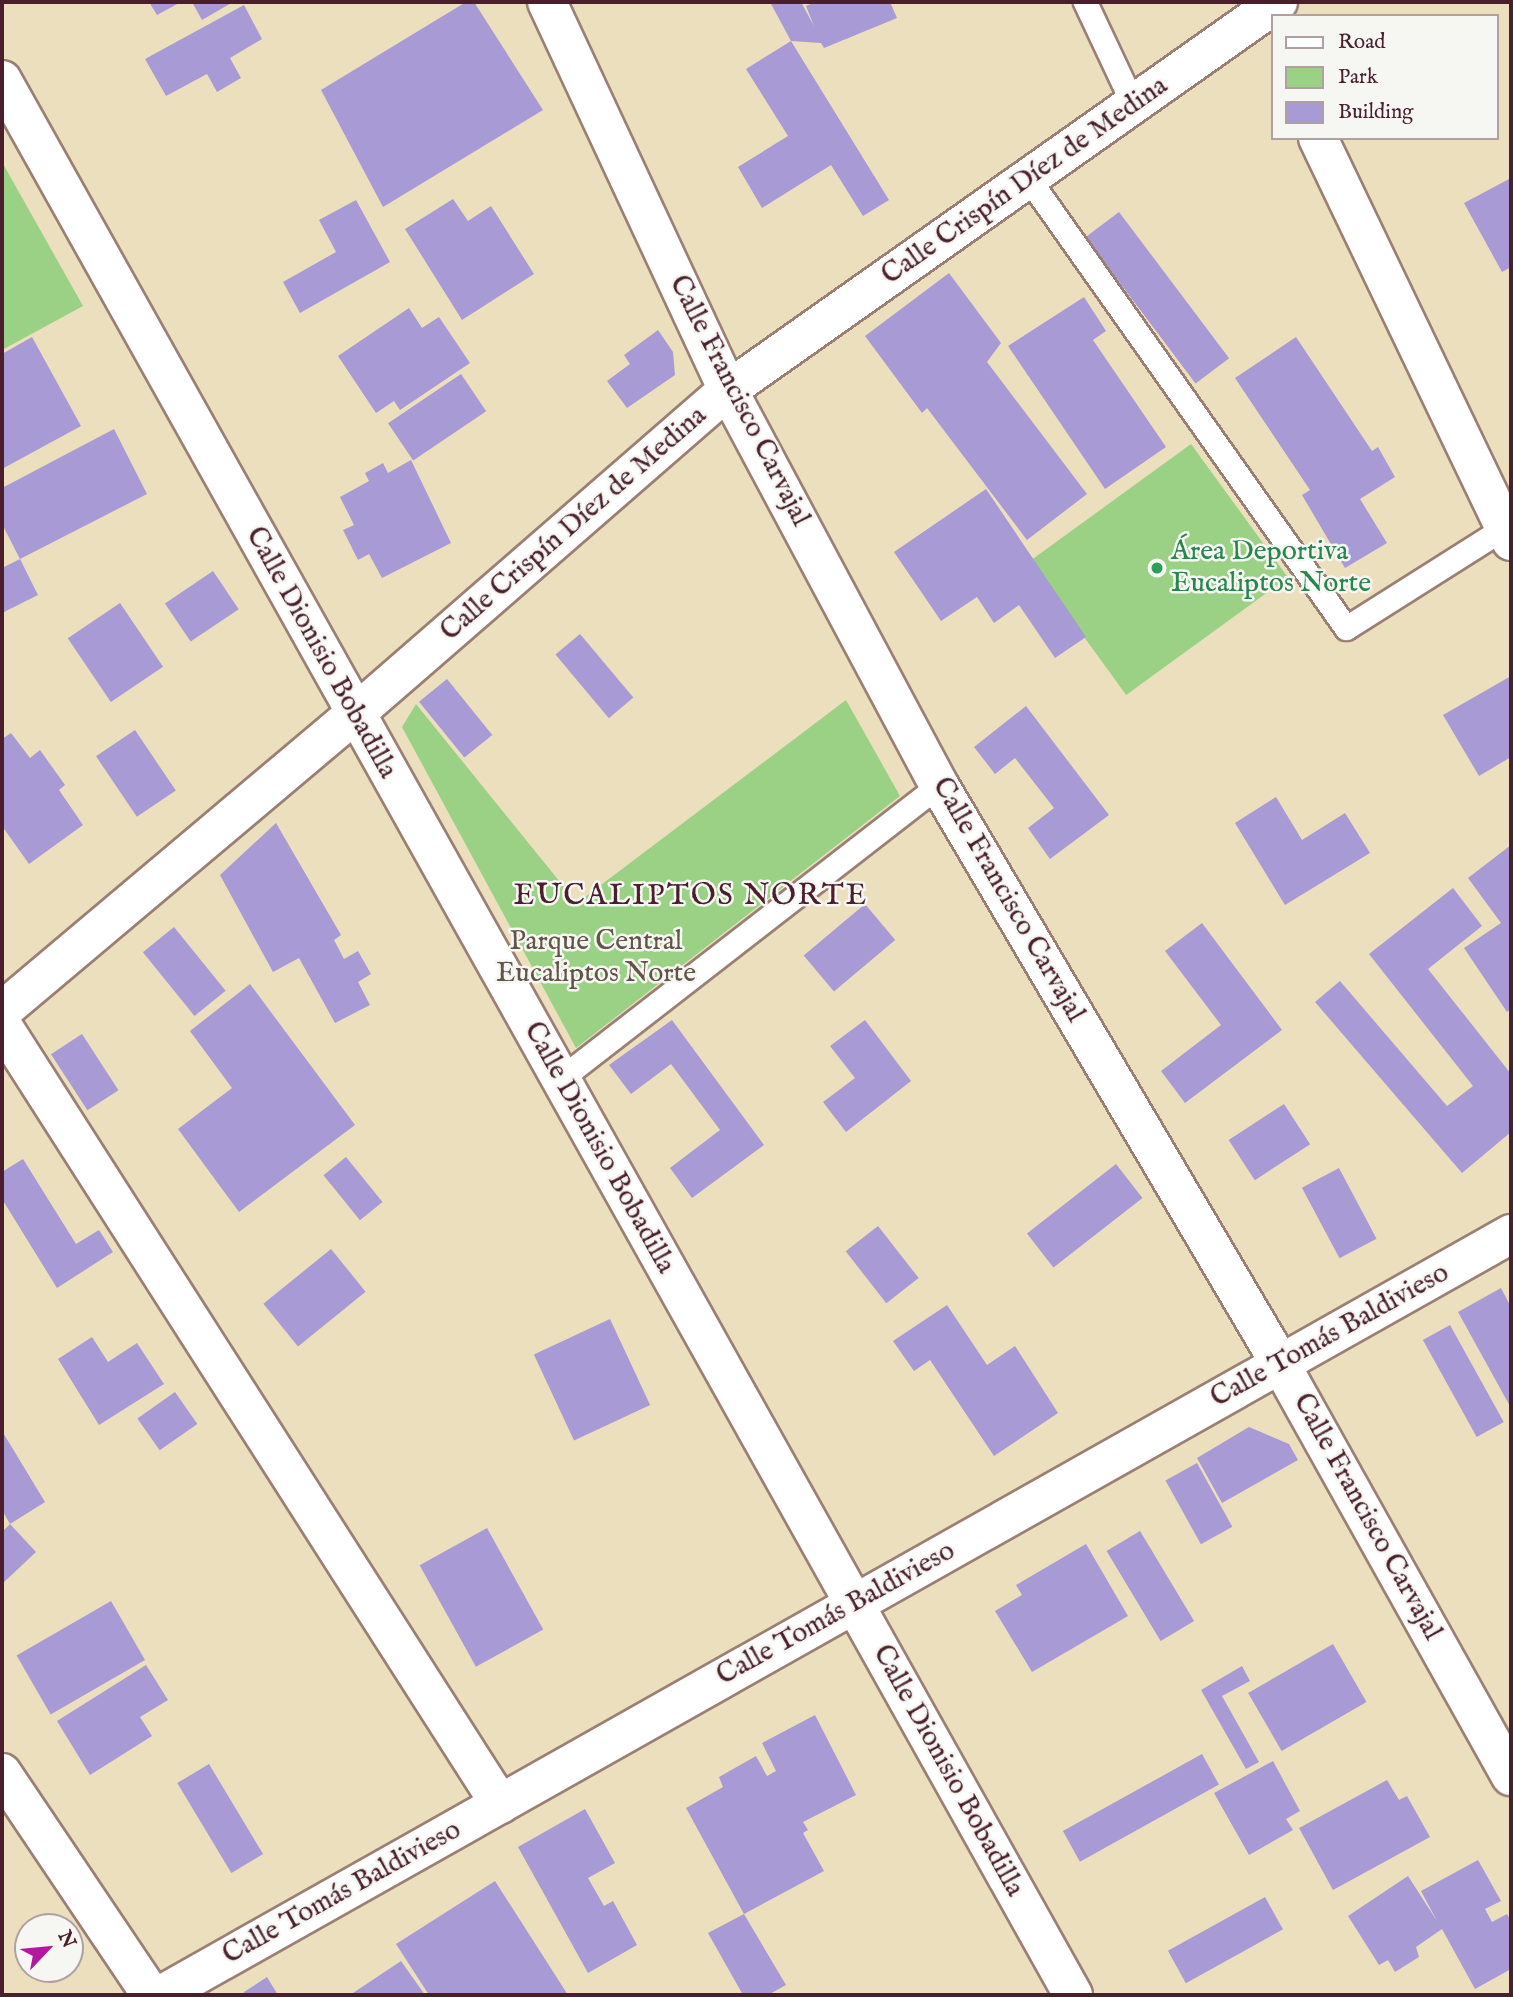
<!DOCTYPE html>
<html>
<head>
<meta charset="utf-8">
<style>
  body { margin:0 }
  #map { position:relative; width:1513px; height:1997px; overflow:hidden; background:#ecdfbd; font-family:"IM FELL English",serif }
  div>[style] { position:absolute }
  .green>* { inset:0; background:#9ad184; transform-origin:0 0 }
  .building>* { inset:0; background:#a89ad5; transform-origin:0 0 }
  .roads { filter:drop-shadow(2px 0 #9b7f74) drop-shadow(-2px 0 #9b7f74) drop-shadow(0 2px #9b7f74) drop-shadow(0 -2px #9b7f74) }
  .lane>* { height:23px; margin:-11.5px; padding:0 11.5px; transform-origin:11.5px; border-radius:11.5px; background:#fff }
  .street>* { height:38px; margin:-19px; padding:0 19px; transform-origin:19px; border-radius:19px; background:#fff }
  .secondary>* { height:38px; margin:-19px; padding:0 19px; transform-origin:19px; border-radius:19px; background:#fff }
  .dots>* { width:19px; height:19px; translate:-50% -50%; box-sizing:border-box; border:4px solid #f6f6f2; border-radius:50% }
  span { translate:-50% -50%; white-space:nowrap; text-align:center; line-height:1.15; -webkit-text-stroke:5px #f6f6f2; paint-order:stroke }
  .street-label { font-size:28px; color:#4a1f2b }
  .leisure-label { font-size:28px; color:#27864d }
  .left { translate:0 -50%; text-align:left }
  .park-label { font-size:28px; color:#625446 }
  .neighbourhood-label { font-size:30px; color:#4a1f2b; letter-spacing:2px }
  .frame { position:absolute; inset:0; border:4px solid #4a1f2b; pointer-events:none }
  .legend { position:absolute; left:1271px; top:14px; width:228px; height:126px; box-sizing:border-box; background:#f6f6f2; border:2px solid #b1a0a2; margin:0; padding:9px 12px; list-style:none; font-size:21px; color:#4a1f2b }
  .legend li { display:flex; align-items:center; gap:14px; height:35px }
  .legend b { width:35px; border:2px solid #b1a0a2 }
  .north { position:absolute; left:14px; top:1913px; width:70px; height:70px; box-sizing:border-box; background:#f6f6f2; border:2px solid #b1a0a2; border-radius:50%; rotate:64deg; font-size:19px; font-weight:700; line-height:28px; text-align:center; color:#4a1f2b }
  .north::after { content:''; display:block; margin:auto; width:24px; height:32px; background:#b5179e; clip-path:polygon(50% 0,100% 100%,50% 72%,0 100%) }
</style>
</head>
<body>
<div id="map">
  <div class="green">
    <div style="clip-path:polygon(2px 162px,83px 306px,2px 350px)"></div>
    <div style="left:1191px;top:444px;width:165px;height:200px;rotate:54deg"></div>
    <div style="clip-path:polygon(846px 700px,900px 796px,576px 1048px,402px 727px,416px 704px,577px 903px)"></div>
  </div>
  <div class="building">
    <div style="clip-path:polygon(149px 2px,181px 2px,157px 15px)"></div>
    <div style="clip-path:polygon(192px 2px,233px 2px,202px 20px)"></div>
    <div style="clip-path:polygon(466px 2px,474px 2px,543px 110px,383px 207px,321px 90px)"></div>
    <div style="clip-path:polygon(770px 2px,801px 2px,814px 26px,806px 6px,815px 2px,890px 2px,897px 18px,824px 48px,821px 43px,791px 41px)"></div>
    <div style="clip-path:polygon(244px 5px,262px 39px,230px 58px,241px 78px,217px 92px,207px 74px,166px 96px,145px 59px)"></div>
    <div style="clip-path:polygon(791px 41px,889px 200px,863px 216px,831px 165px,762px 208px,738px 167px,788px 136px,746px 69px)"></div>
    <div style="clip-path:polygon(1511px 178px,1511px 267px,1502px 272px,1464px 203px)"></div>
    <div style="clip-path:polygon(453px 199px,468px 221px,491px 206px,534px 274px,462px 320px,405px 229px)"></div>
    <div style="clip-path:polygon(356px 200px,390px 262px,300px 313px,283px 282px,336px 252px,319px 220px)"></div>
    <div style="left:1119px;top:212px;width:183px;height:42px;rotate:53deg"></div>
    <div style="clip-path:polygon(949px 273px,1001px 343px,987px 362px,1087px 494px,1027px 540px,927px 408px,922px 413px,865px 336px)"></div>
    <div style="clip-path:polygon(1084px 297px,1106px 331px,1093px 340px,1166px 447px,1105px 489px,1008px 346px)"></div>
    <div style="clip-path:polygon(409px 308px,422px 328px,439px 317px,470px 363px,400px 410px,394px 401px,376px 413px,338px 356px)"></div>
    <div style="clip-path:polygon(658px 330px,673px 352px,675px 375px,627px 408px,607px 381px,630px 364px,624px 355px)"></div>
    <div style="clip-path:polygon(32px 337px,81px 426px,2px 469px,2px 354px)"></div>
    <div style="clip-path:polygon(1296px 337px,1372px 451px,1378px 447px,1395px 477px,1360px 499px,1387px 543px,1345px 568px,1302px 495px,1310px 490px,1235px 378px)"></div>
    <div style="left:461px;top:374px;width:45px;height:88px;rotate:56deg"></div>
    <div style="clip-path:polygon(114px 429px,147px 494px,20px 559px,38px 595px,2px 613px,2px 568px,20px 559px,2px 524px,2px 488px)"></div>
    <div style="clip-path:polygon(411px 460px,451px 543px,382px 578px,369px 554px,358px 560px,343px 530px,354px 525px,340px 497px,369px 481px,365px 473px,383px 463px,388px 473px)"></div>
    <div style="clip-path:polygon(986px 489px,1086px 637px,1055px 658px,1019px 605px,994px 623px,977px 597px,941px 621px,894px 552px)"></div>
    <div style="left:213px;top:571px;width:46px;height:58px;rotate:56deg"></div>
    <div style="left:120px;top:603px;width:77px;height:63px;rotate:56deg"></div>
    <div style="left:580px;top:634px;width:83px;height:32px;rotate:50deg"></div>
    <div style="clip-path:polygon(1511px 676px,1511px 757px,1479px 776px,1443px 715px)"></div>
    <div style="left:447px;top:679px;width:72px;height:36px;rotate:51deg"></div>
    <div style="clip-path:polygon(1026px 706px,1109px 815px,1050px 859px,1028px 828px,1054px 808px,1015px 758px,995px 774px,974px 747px)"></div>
    <div style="left:135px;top:730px;width:73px;height:47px;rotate:56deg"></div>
    <div style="clip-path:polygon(11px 733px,30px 758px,40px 750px,65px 785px,59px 790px,83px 825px,29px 864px,2px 826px,2px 739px)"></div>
    <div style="clip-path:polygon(1276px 797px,1302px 840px,1345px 813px,1370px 853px,1285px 905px,1235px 823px)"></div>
    <div style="clip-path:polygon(276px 823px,341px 935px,334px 940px,344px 959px,358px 951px,371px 974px,358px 982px,370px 1005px,335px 1023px,299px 958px,273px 972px,220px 875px)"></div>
    <div style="clip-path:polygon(1511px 845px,1511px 1009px,1507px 1012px,1464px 948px,1501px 923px,1468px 878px)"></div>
    <div style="clip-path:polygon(1453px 888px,1482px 926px,1428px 969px,1511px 1074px,1511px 1132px,1462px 1173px,1315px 1002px,1340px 981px,1447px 1106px,1473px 1086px,1369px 954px)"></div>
    <div style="left:865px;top:904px;width:47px;height:80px;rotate:50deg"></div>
    <div style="clip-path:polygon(1202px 923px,1282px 1030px,1185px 1103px,1161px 1071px,1221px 1025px,1165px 951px)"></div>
    <div style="left:174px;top:927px;width:82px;height:40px;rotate:51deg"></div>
    <div style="clip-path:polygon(250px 984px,355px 1125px,239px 1212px,178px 1129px,232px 1088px,190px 1031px)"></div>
    <div style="clip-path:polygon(672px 1020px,764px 1145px,692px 1198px,670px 1168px,720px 1130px,671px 1064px,631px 1094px,609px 1065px)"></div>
    <div style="clip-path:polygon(865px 1020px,911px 1081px,846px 1132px,823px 1102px,855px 1078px,830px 1046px)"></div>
    <div style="left:82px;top:1034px;width:67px;height:37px;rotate:57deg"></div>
    <div style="left:1284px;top:1104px;width:48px;height:66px;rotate:57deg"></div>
    <div style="left:346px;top:1157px;width:58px;height:29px;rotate:51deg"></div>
    <div style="clip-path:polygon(23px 1159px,76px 1244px,99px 1230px,113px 1252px,57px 1288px,2px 1199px,2px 1172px)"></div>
    <div style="left:1116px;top:1164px;width:43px;height:113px;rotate:52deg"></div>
    <div style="left:1339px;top:1168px;width:80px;height:42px;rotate:62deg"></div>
    <div style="left:878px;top:1226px;width:66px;height:41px;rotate:52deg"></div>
    <div style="left:331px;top:1249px;width:55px;height:87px;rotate:51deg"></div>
    <div style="clip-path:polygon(1501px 1288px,1511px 1307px,1511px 1408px,1458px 1312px)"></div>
    <div style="clip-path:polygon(947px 1305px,987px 1365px,1015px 1346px,1058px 1413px,994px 1456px,930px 1360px,914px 1371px,893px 1341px)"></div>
    <div style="left:610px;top:1319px;width:95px;height:84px;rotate:65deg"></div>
    <div style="left:1450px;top:1325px;width:111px;height:31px;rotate:61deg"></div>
    <div style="clip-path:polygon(92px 1337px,108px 1362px,137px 1343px,164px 1384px,99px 1425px,58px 1359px)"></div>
    <div style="left:175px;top:1392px;width:39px;height:46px;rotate:55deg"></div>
    <div style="clip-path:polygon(1249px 1427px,1289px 1444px,1298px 1460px,1222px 1503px,1197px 1458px)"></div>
    <div style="clip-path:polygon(2px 1431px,45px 1502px,10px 1524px,36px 1552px,2px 1584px,2px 1532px,10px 1524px,2px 1510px)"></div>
    <div style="left:1197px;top:1463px;width:73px;height:36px;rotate:61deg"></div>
    <div style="left:487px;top:1528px;width:116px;height:77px;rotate:61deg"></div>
    <div style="left:1140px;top:1531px;width:105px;height:39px;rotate:59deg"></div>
    <div style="clip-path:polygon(1086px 1544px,1128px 1616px,1032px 1672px,995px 1611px,1022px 1595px,1016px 1585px)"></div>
    <div style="left:111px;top:1601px;width:68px;height:109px;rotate:60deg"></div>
    <div style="left:1333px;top:1644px;width:67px;height:98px;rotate:60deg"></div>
    <div style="clip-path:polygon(146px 1665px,168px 1700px,140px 1717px,152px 1736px,90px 1775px,57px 1721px)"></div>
    <div style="clip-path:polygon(1242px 1666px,1250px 1681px,1222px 1696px,1259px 1762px,1246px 1769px,1201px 1690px)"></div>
    <div style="clip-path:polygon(815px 1715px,856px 1795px,803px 1822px,808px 1830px,803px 1833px,824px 1871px,744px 1914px,686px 1808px,723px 1787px,719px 1777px,756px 1756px,767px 1776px,776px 1771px,762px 1743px)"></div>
    <div style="left:1202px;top:1754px;width:35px;height:159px;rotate:61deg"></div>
    <div style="clip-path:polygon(1273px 1761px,1300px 1811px,1286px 1819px,1293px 1830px,1249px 1855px,1214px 1793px)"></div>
    <div style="left:209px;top:1764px;width:105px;height:37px;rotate:59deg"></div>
    <div style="clip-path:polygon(1387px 1780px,1399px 1800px,1407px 1796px,1430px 1837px,1333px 1890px,1299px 1828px)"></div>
    <div style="clip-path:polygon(585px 1809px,615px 1863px,588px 1878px,604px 1906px,613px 1901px,637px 1945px,588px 1973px,518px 1847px)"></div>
    <div style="clip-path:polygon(1478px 1860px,1501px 1901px,1485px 1909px,1492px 1922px,1507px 1914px,1511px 1921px,1511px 1969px,1475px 1989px,1442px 1929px,1416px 1947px,1419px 1957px,1395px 1972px,1388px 1960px,1379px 1965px,1348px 1916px,1408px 1876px,1437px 1921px,1421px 1891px)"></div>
    <div style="clip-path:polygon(495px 1881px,568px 1995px,429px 1995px,396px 1944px)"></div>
    <div style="left:1265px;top:1897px;width:37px;height:111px;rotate:61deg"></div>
    <div style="clip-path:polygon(744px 1914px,786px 1985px,768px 1995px,743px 1995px,708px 1933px)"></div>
    <div style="clip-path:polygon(401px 1961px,425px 1995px,350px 1995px)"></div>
    <div style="clip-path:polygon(267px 1977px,278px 1995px,243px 1995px,244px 1992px)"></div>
  </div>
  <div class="roads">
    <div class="lane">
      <div style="left:1085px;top:2px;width:113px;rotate:64.8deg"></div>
      <div style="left:1028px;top:178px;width:551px;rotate:54.75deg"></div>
      <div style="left:1346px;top:628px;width:187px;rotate:-32.3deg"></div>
      <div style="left:560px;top:1079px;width:480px;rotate:-37.8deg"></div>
    </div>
    <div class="street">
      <div style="left:547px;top:2px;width:428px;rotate:65deg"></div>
      <div style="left:728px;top:390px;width:448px;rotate:61.9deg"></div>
      <div style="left:939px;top:785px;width:673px;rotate:59.47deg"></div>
      <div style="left:1281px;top:1365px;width:471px;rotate:60.8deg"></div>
      <div style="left:2px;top:80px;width:2194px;rotate:60.78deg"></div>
      <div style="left:1318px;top:138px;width:447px;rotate:64.4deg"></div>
      <div style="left:2px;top:1011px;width:461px;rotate:-40.1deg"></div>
      <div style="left:355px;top:714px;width:494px;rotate:-41deg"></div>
      <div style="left:728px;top:390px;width:673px;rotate:-35.2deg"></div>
      <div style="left:2px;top:1025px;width:925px;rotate:57.41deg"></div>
      <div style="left:2px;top:1773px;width:267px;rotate:56.1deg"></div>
    </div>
    <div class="secondary">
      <div style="left:161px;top:1995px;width:1550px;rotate:-29.41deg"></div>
    </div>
  </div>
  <div class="dots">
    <div style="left:1157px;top:568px;background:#2e9e5b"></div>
  </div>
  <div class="street-label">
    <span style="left:1025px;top:181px;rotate:-35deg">Calle Crispín Díez de Medina</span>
    <span style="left:739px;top:401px;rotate:63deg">Calle Francisco Carvajal</span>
    <span style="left:574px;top:524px;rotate:-41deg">Calle Crispín Díez de Medina</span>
    <span style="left:321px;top:653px;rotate:61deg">Calle Dionisio Bobadilla</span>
    <span style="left:1008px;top:900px;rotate:60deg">Calle Francisco Carvajal</span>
    <span style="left:599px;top:1148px;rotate:61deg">Calle Dionisio Bobadilla</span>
    <span style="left:1330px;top:1336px;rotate:-29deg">Calle Tomás Baldivieso</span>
    <span style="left:1367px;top:1517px;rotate:61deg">Calle Francisco Carvajal</span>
    <span style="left:836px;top:1614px;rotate:-29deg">Calle Tomás Baldivieso</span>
    <span style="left:948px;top:1771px;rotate:61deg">Calle Dionisio Bobadilla</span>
    <span style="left:342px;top:1893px;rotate:-29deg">Calle Tomás Baldivieso</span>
  </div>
  <div class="leisure-label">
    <span class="left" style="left:1171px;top:568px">Área Deportiva<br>Eucaliptos Norte</span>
  </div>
  <div class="park-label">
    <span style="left:596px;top:958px">Parque Central<br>Eucaliptos Norte</span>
  </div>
  <div class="neighbourhood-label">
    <span style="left:691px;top:896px">EUCALIPTOS NORTE</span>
  </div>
  <div class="frame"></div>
  <ul class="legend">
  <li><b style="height:9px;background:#fff"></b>Road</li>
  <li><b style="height:19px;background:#9ad184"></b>Park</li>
  <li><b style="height:19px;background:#a89ad5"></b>Building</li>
  </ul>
  <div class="north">N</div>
</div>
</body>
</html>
